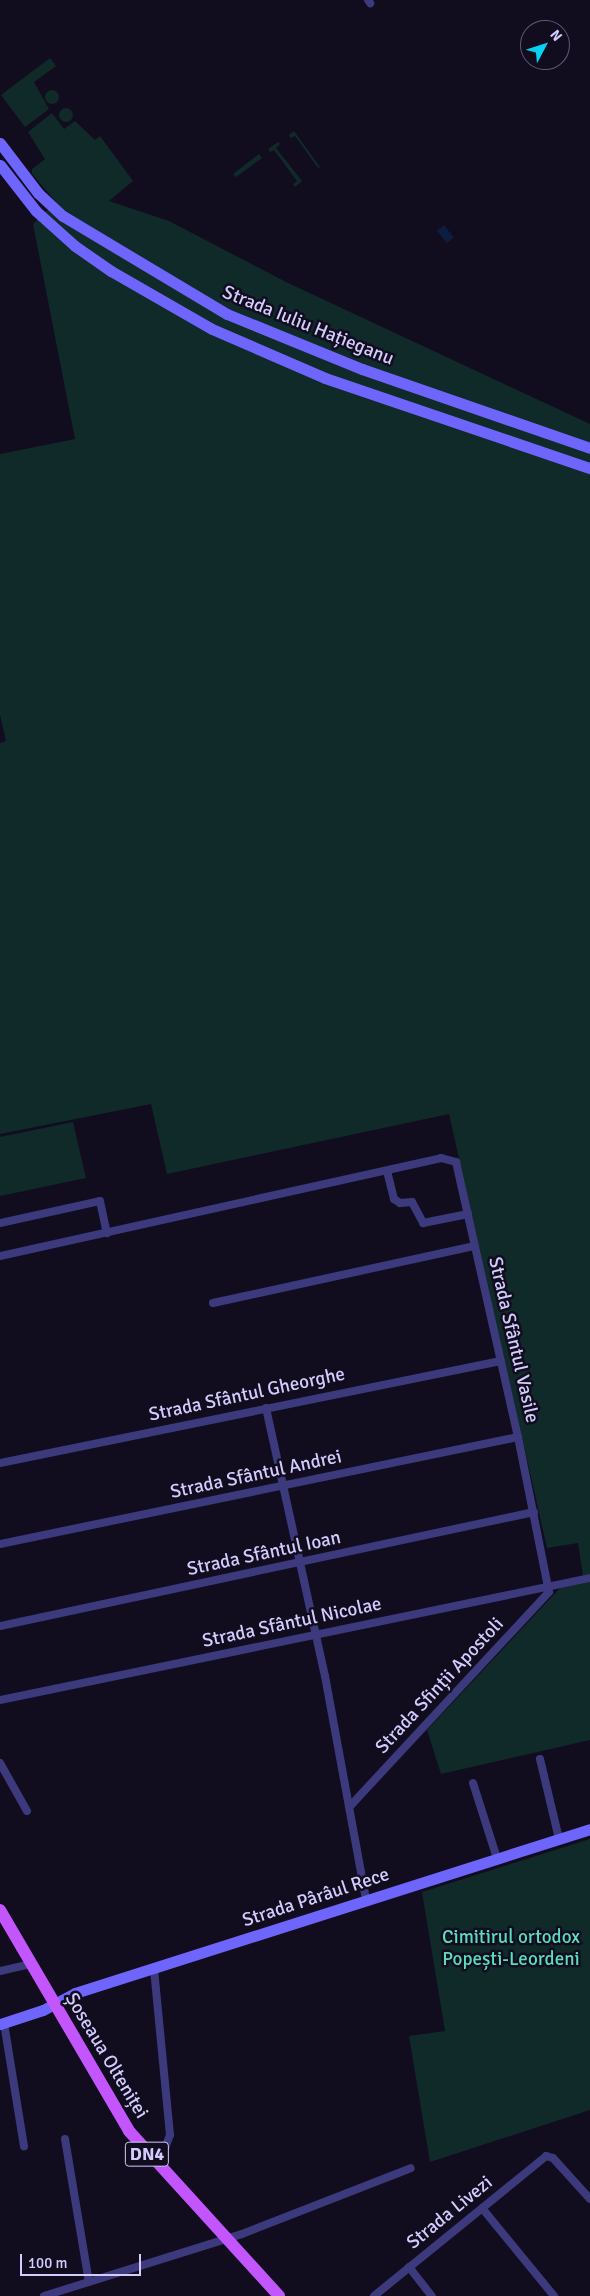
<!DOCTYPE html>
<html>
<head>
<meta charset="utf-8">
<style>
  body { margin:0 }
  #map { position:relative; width:590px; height:2296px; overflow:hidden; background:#110d1f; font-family:Signika,sans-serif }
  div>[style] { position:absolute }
  .green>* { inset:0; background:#102929 }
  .round { border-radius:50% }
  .water>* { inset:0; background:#0c1d3f; transform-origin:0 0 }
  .street>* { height:8px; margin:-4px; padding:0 4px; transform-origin:4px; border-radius:4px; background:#3d397d }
  .secondary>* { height:11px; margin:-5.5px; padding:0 5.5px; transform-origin:5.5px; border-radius:5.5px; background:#6e65fc }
  .primary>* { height:12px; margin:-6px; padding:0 6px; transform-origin:6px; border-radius:6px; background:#c355fc }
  span { translate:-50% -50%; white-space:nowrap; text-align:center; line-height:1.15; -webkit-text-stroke:5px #110d1f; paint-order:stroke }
  .shield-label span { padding:1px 4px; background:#110d1f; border:1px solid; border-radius:4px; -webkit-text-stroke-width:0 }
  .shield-label { font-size:18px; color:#d3ccfe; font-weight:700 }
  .street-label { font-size:19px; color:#d3ccfe }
  .park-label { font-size:19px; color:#5adcc0 }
  .north { position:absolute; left:520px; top:20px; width:50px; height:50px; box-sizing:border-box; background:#110d1f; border:1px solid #5f5978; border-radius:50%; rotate:50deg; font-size:14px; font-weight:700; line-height:20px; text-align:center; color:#d3ccfe }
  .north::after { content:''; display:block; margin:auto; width:18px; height:22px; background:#05d2f1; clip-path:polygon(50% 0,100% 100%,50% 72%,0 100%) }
  .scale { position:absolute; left:20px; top:2254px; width:121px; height:22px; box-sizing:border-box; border:2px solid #d3ccfe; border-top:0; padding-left:6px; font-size:15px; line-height:18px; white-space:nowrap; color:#d3ccfe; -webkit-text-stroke:4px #110d1f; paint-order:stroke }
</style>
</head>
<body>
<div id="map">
  <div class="green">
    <div style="clip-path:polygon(50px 58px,56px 66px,34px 82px,49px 109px,25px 127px,1px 95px)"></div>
    <div class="round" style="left:45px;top:90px;width:14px;height:14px"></div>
    <div class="round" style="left:59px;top:108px;width:14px;height:14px"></div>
    <div style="clip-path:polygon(52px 113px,64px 129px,75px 121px,95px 140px,100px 136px,133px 181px,109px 201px,169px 221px,286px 282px,590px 424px,590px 1575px,583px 1576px,578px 1543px,547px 1548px,449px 1114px,167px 1174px,151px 1104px,0 1134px,0 743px,6px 741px,0 715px,0 454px,75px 439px,33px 224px,56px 202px,32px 174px,32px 169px,45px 159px,28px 132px)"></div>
    <div style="clip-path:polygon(294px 131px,320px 167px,318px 168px,295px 136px,291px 138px,289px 135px)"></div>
    <div style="clip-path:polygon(278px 142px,280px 144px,276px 148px,302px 181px,295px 187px,293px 184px,297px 181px,274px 150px,270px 152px,268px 149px)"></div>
    <div style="clip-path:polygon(259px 154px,262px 158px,236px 177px,233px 174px)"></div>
    <div style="clip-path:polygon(73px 1122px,86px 1178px,0 1196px,0 1137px)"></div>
    <div style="clip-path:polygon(590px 1582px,590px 1740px,441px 1774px,427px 1730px,560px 1588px)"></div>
    <div style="clip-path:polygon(590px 1839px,590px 2110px,430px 2162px,409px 2036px,445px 2031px,422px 1892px)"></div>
  </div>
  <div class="water">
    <div style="left:444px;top:225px;width:16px;height:9px;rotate:52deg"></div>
  </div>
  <div class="street">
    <div style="left:368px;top:0;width:4px;rotate:56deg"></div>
    <div style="left:387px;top:1171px;width:29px;rotate:76deg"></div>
    <div style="left:394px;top:1199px;width:7px;rotate:34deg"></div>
    <div style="left:400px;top:1203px;width:12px;rotate:-5deg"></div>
    <div style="left:412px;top:1202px;width:24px;rotate:62deg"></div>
    <div style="left:423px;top:1223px;width:46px;rotate:-11.3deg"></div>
    <div style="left:0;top:1223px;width:102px;rotate:-12.4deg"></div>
    <div style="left:100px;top:1201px;width:33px;rotate:78deg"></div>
    <div style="left:0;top:1256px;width:452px;rotate:-12.5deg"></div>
    <div style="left:441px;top:1158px;width:16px;rotate:15deg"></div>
    <div style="left:456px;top:1162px;width:282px;rotate:77.3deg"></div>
    <div style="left:518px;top:1437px;width:158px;rotate:78.7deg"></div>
    <div style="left:549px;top:1592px;width:292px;rotate:132.9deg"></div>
    <div style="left:213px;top:1303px;width:268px;rotate:-12.3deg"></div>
    <div style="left:266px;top:1408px;width:274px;rotate:77.6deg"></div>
    <div style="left:325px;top:1676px;width:228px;rotate:79.6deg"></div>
    <div style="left:0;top:1463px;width:511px;rotate:-11.51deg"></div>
    <div style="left:0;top:1544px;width:529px;rotate:-11.67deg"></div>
    <div style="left:0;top:1626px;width:546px;rotate:-12.05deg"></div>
    <div style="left:0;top:1700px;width:602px;rotate:-11.68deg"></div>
    <div style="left:540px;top:1759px;width:82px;rotate:76.6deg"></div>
    <div style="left:0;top:1763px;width:55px;rotate:60.6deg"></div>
    <div style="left:473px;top:1783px;width:79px;rotate:72.3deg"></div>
    <div style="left:0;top:1971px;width:32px;rotate:-13deg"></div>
    <div style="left:4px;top:2023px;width:125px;rotate:80.8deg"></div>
    <div style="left:65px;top:2139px;width:145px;rotate:80.5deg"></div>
    <div style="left:152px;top:2159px;width:17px;rotate:-40deg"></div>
    <div style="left:165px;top:2148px;width:14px;rotate:-69deg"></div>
    <div style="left:170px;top:2135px;width:168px;rotate:-95.5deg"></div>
    <div style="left:482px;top:2208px;width:114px;rotate:50.7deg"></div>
    <div style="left:409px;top:2267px;width:37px;rotate:52deg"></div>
    <div style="left:44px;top:2296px;width:207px;rotate:-17.4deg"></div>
    <div style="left:242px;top:2234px;width:181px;rotate:-21.3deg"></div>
    <div style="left:374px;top:2296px;width:222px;rotate:-39.1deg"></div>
    <div style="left:546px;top:2156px;width:7px;rotate:16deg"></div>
    <div style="left:553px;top:2158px;width:55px;rotate:47.9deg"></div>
  </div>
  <div class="secondary">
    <div style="left:0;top:143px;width:63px;rotate:52.8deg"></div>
    <div style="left:38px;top:193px;width:34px;rotate:43deg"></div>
    <div style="left:63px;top:216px;width:191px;rotate:30.9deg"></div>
    <div style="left:227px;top:314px;width:146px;rotate:22.2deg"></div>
    <div style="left:362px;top:369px;width:241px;rotate:19.1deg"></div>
    <div style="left:0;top:165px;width:58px;rotate:52deg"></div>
    <div style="left:36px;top:211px;width:52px;rotate:41.9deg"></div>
    <div style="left:75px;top:246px;width:44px;rotate:34.8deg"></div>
    <div style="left:111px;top:271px;width:116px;rotate:29.9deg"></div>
    <div style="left:212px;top:329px;width:123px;rotate:23.4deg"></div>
    <div style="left:325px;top:378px;width:280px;rotate:18.8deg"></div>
    <div style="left:0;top:2024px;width:45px;rotate:-18deg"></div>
    <div style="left:43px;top:2010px;width:36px;rotate:-28deg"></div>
    <div style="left:75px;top:1993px;width:540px;rotate:-17.66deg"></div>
  </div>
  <div class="primary">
    <div style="left:0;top:1910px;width:256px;rotate:59.7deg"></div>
    <div style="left:129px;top:2131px;width:223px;rotate:47.7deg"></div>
  </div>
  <div class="shield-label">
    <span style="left:147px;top:2154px">DN4</span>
  </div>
  <div class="street-label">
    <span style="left:308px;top:326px;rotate:22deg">Strada Iuliu Hațieganu</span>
    <span style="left:513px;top:1340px;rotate:77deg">Strada Sfântul Vasile</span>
    <span style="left:247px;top:1395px;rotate:-12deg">Strada Sfântul Gheorghe</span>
    <span style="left:256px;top:1475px;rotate:-12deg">Strada Sfântul Andrei</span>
    <span style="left:264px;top:1554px;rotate:-12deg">Strada Sfântul Ioan</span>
    <span style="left:292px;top:1623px;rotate:-12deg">Strada Sfântul Nicolae</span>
    <span style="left:440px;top:1686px;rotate:-47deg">Strada Sfinții Apostoli</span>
    <span style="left:316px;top:1898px;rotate:-18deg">Strada Pârâul Rece</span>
    <span style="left:106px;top:2056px;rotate:59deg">Șoseaua Olteniței</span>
    <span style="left:450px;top:2213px;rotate:-39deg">Strada Livezi</span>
  </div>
  <div class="park-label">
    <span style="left:511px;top:1949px">Cimitirul ortodox<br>Popești-Leordeni</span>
  </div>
  <div class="north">N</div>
  <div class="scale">100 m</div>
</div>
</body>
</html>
